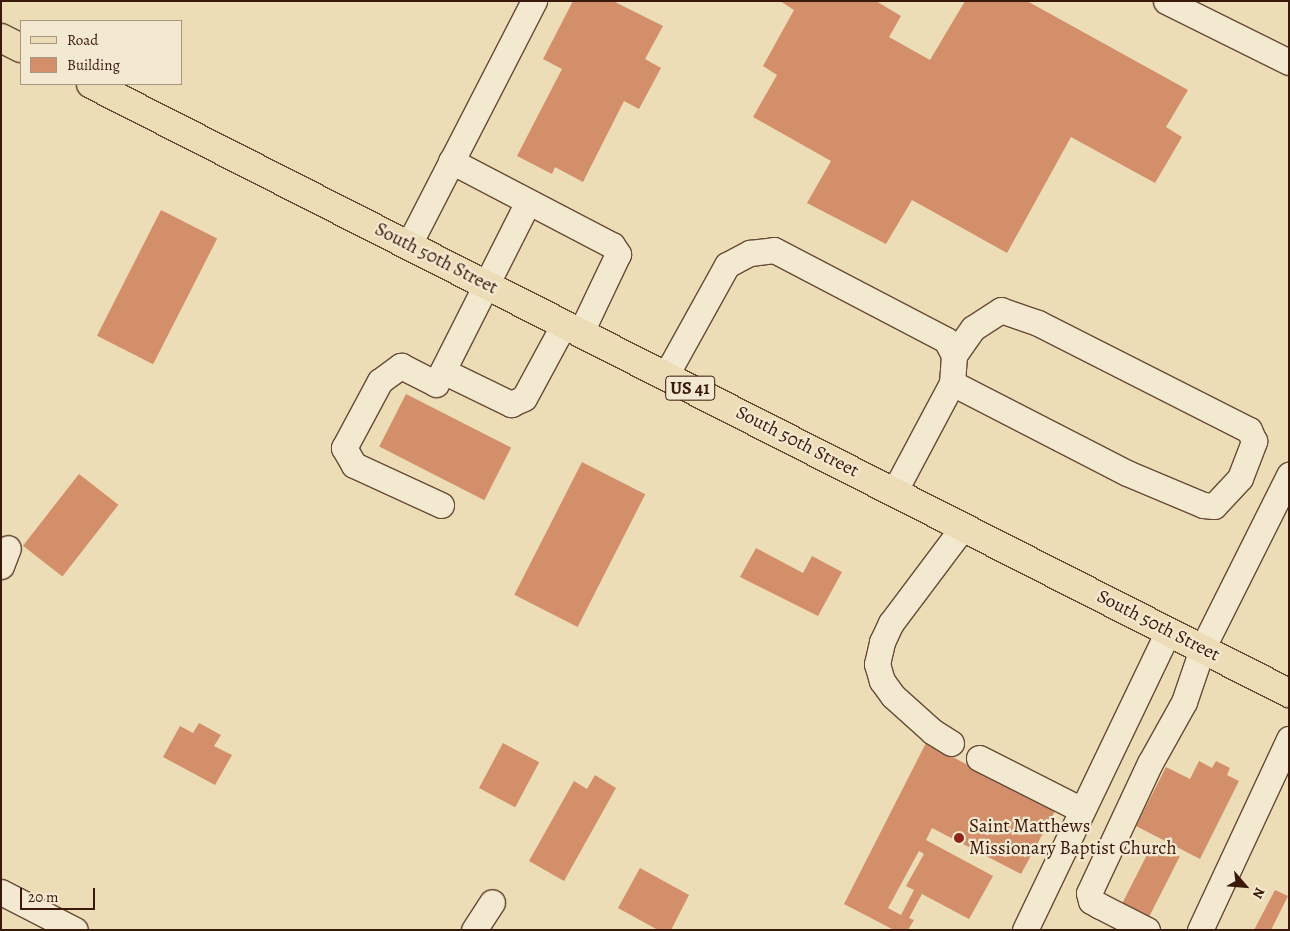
<!DOCTYPE html>
<html>
<head>
<meta charset="utf-8">
<style>
  body { margin:0 }
  #map { position:relative; width:1290px; height:931px; overflow:hidden; background:#ecddb7; font-family:Alegreya,serif }
  div>[style] { position:absolute }
  .building>* { inset:0; background:#d28f6a; transform-origin:0 0 }
  .roads { filter:drop-shadow(1px 0 #674a35) drop-shadow(-1px 0 #674a35) drop-shadow(0 1px #674a35) drop-shadow(0 -1px #674a35) }
  .minor>* { height:25px; margin:-12.5px; padding:0 12.5px; transform-origin:12.5px; border-radius:12.5px; background:#f3e9d0 }
  .major>* { height:28px; margin:-14px; padding:0 14px; transform-origin:14px; border-radius:14px; background:#ecddb7 }
  .dots>* { width:14px; height:14px; translate:-50% -50%; box-sizing:border-box; border:2px solid #f3e9d0; border-radius:50% }
  span { translate:-50% -50%; white-space:nowrap; text-align:center; line-height:1.15; -webkit-text-stroke:4.5px #f3e9d0; paint-order:stroke }
  .shield-label span { padding:1px 4px; background:#f3e9d0; border:1px solid; border-radius:4px; -webkit-text-stroke-width:0 }
  .shield-label { font-size:18px; color:#3b190a; font-weight:700 }
  .street-label { font-size:19px; color:#3b190a }
  .poi-label { font-size:19px; color:#3b190a }
  .left { translate:0 -50%; text-align:left }
  .frame { position:absolute; inset:0; border:2px solid #3b190a; pointer-events:none }
  .legend { position:absolute; left:20px; top:20px; width:162px; height:65px; box-sizing:border-box; background:#f3e9d0; border:1px solid #a99681; margin:0; padding:6px 9px; list-style:none; font-size:15px; color:#3b190a }
  .legend li { display:flex; align-items:center; gap:10px; height:25px }
  .legend b { width:25px; border:1px solid #a99681 }
  .north { position:absolute; left:1220px; top:861px; width:50px; height:50px; -webkit-text-stroke:4px #f3e9d0; paint-order:stroke; rotate:117deg; font-size:14px; font-weight:700; line-height:20px; text-align:center; color:#3b190a }
  .north::after { content:''; display:block; margin:auto; width:18px; height:22px; background:#3b190a; clip-path:polygon(50% 0,100% 100%,50% 72%,0 100%) }
  .scale { position:absolute; left:20px; top:888px; width:75px; height:22px; box-sizing:border-box; border:2px solid #3b190a; border-top:0; padding-left:6px; font-size:15px; line-height:18px; white-space:nowrap; color:#3b190a; -webkit-text-stroke:4px #f3e9d0; paint-order:stroke }
</style>
</head>
<body>
<div id="map">
  <div class="building">
    <div style="clip-path:polygon(573px 1px,613px 1px,663px 26px,645px 59px,661px 68px,639px 109px,624px 101px,583px 182px,555px 167px,552px 174px,517px 156px,562px 69px,543px 59px)"></div>
    <div style="clip-path:polygon(780px 1px,876px 1px,901px 16px,889px 37px,930px 60px,965px 1px,1027px 1px,1188px 90px,1166px 127px,1182px 137px,1155px 183px,1071px 137px,1007px 253px,912px 200px,886px 244px,807px 203px,831px 161px,753px 117px,777px 75px,763px 66px,794px 10px)"></div>
    <div style="left:161px;top:210px;width:63px;height:141px;rotate:27deg"></div>
    <div style="left:406px;top:394px;width:118px;height:59px;rotate:27deg"></div>
    <div style="left:582px;top:462px;width:71px;height:149px;rotate:27deg"></div>
    <div style="left:79px;top:474px;width:50px;height:91px;rotate:38deg"></div>
    <div style="clip-path:polygon(756px 548px,803px 573px,812px 556px,842px 572px,818px 616px,740px 577px)"></div>
    <div style="clip-path:polygon(199px 723px,221px 735px,214px 746px,232px 755px,215px 785px,163px 757px,180px 726px,193px 733px)"></div>
    <div style="left:503px;top:743px;width:41px;height:51px;rotate:28deg"></div>
    <div style="clip-path:polygon(evenodd,926px 743px,1055px 811px,1021px 874px,932px 828px,926px 840px,993px 876px,969px 919px,922px 894px,909px 918px,914px 920px,908px 930px,894px 930px,844px 904px,926px 743px,919px 851px,924px 854px,906px 886px,914px 890px,901px 915px,888px 908px,919px 851px)"></div>
    <div style="clip-path:polygon(1199px 761px,1212px 768px,1216px 761px,1230px 768px,1227px 775px,1239px 781px,1200px 859px,1136px 826px,1166px 767px,1190px 779px)"></div>
    <div style="clip-path:polygon(595px 775px,616px 788px,564px 881px,529px 861px,574px 781px,587px 789px)"></div>
    <div style="left:1153px;top:843px;width:30px;height:73px;rotate:27deg"></div>
    <div style="clip-path:polygon(640px 868px,689px 895px,671px 930px,658px 930px,618px 908px)"></div>
    <div style="clip-path:polygon(1275px 890px,1288px 896px,1271px 930px,1254px 930px)"></div>
  </div>
  <div class="roads">
    <div class="minor">
      <div style="left:1166px;top:1px;width:137px;rotate:26.4deg"></div>
      <div style="left:451px;top:161px;width:182px;rotate:27.6deg"></div>
      <div style="left:612px;top:245px;width:11px;rotate:56deg"></div>
      <div style="left:618px;top:254px;width:86px;rotate:115.4deg"></div>
      <div style="left:408px;top:246px;width:276px;rotate:-62.8deg"></div>
      <div style="left:443px;top:371px;width:76px;rotate:25.9deg"></div>
      <div style="left:511px;top:404px;width:14px;rotate:-25deg"></div>
      <div style="left:524px;top:398px;width:84px;rotate:-61.6deg"></div>
      <div style="left:666px;top:375px;width:126px;rotate:-61deg"></div>
      <div style="left:727px;top:265px;width:26px;rotate:-28deg"></div>
      <div style="left:750px;top:253px;width:24px;rotate:-7deg"></div>
      <div style="left:774px;top:250px;width:194px;rotate:27.6deg"></div>
      <div style="left:946px;top:340px;width:17px;rotate:62deg"></div>
      <div style="left:954px;top:355px;width:28px;rotate:94deg"></div>
      <div style="left:952px;top:383px;width:123px;rotate:118deg"></div>
      <div style="left:952px;top:383px;width:197px;rotate:27.2deg"></div>
      <div style="left:1127px;top:473px;width:82px;rotate:22.8deg"></div>
      <div style="left:1203px;top:505px;width:11px;rotate:5deg"></div>
      <div style="left:1214px;top:506px;width:38px;rotate:-47deg"></div>
      <div style="left:1240px;top:478px;width:40px;rotate:-69deg"></div>
      <div style="left:1254px;top:441px;width:12px;rotate:-114deg"></div>
      <div style="left:1249px;top:430px;width:237px;rotate:-153.1deg"></div>
      <div style="left:1038px;top:323px;width:39px;rotate:-161deg"></div>
      <div style="left:1001px;top:310px;width:33px;rotate:147deg"></div>
      <div style="left:973px;top:328px;width:33px;rotate:125deg"></div>
      <div style="left:441px;top:505px;width:96px;rotate:-155.3deg"></div>
      <div style="left:354px;top:465px;width:20px;rotate:-120deg"></div>
      <div style="left:344px;top:448px;width:76px;rotate:-61.8deg"></div>
      <div style="left:380px;top:381px;width:26px;rotate:-36deg"></div>
      <div style="left:401px;top:366px;width:39px;rotate:27deg"></div>
      <div style="left:436px;top:384px;width:204px;rotate:-63.2deg"></div>
      <div style="left:1px;top:566px;width:19px;rotate:-69deg"></div>
      <div style="left:951px;top:743px;width:22px;rotate:-148deg"></div>
      <div style="left:932px;top:731px;width:52px;rotate:-138.1deg"></div>
      <div style="left:893px;top:696px;width:19px;rotate:-126deg"></div>
      <div style="left:882px;top:681px;width:18px;rotate:-106deg"></div>
      <div style="left:877px;top:664px;width:23px;rotate:-77deg"></div>
      <div style="left:882px;top:642px;width:21px;rotate:-65deg"></div>
      <div style="left:891px;top:623px;width:120px;rotate:-53.1deg"></div>
      <div style="left:979px;top:758px;width:115px;rotate:26.8deg"></div>
      <div style="left:1px;top:892px;width:83px;rotate:27.2deg"></div>
      <div style="left:474px;top:930px;width:33px;rotate:-57deg"></div>
      <div style="left:1025px;top:930px;width:331px;rotate:-64.4deg"></div>
      <div style="left:1147px;top:930px;width:53px;rotate:-152.9deg"></div>
      <div style="left:1100px;top:906px;width:10px;rotate:-151deg"></div>
      <div style="left:1091px;top:901px;width:8px;rotate:-104deg"></div>
      <div style="left:1089px;top:893px;width:144px;rotate:-64.9deg"></div>
      <div style="left:1150px;top:763px;width:70px;rotate:-60.9deg"></div>
      <div style="left:1184px;top:702px;width:56px;rotate:-71.2deg"></div>
      <div style="left:1202px;top:649px;width:195px;rotate:-63.4deg"></div>
      <div style="left:1200px;top:930px;width:211px;rotate:-65deg"></div>
    </div>
    <div class="major">
      <div style="left:1px;top:38px;width:22px;rotate:27deg"></div>
      <div style="left:91px;top:84px;width:1344px;rotate:26.95deg"></div>
    </div>
  </div>
  <div class="dots">
    <div style="left:959px;top:838px;background:#8f2418"></div>
  </div>
  <div class="shield-label">
    <span style="left:690px;top:388px">US 41</span>
  </div>
  <div class="street-label">
    <span style="left:436px;top:259px;rotate:27deg">South 50th Street</span>
    <span style="left:797px;top:442px;rotate:27deg">South 50th Street</span>
    <span style="left:1158px;top:626px;rotate:27deg">South 50th Street</span>
  </div>
  <div class="poi-label">
    <span class="left" style="left:969px;top:838px">Saint Matthews<br>Missionary Baptist Church</span>
  </div>
  <div class="frame"></div>
  <ul class="legend">
  <li><b style="height:6px;background:#ecddb7"></b>Road</li>
  <li><b style="height:14px;background:#d28f6a"></b>Building</li>
  </ul>
  <div class="north">N</div>
  <div class="scale">20 m</div>
</div>
</body>
</html>
